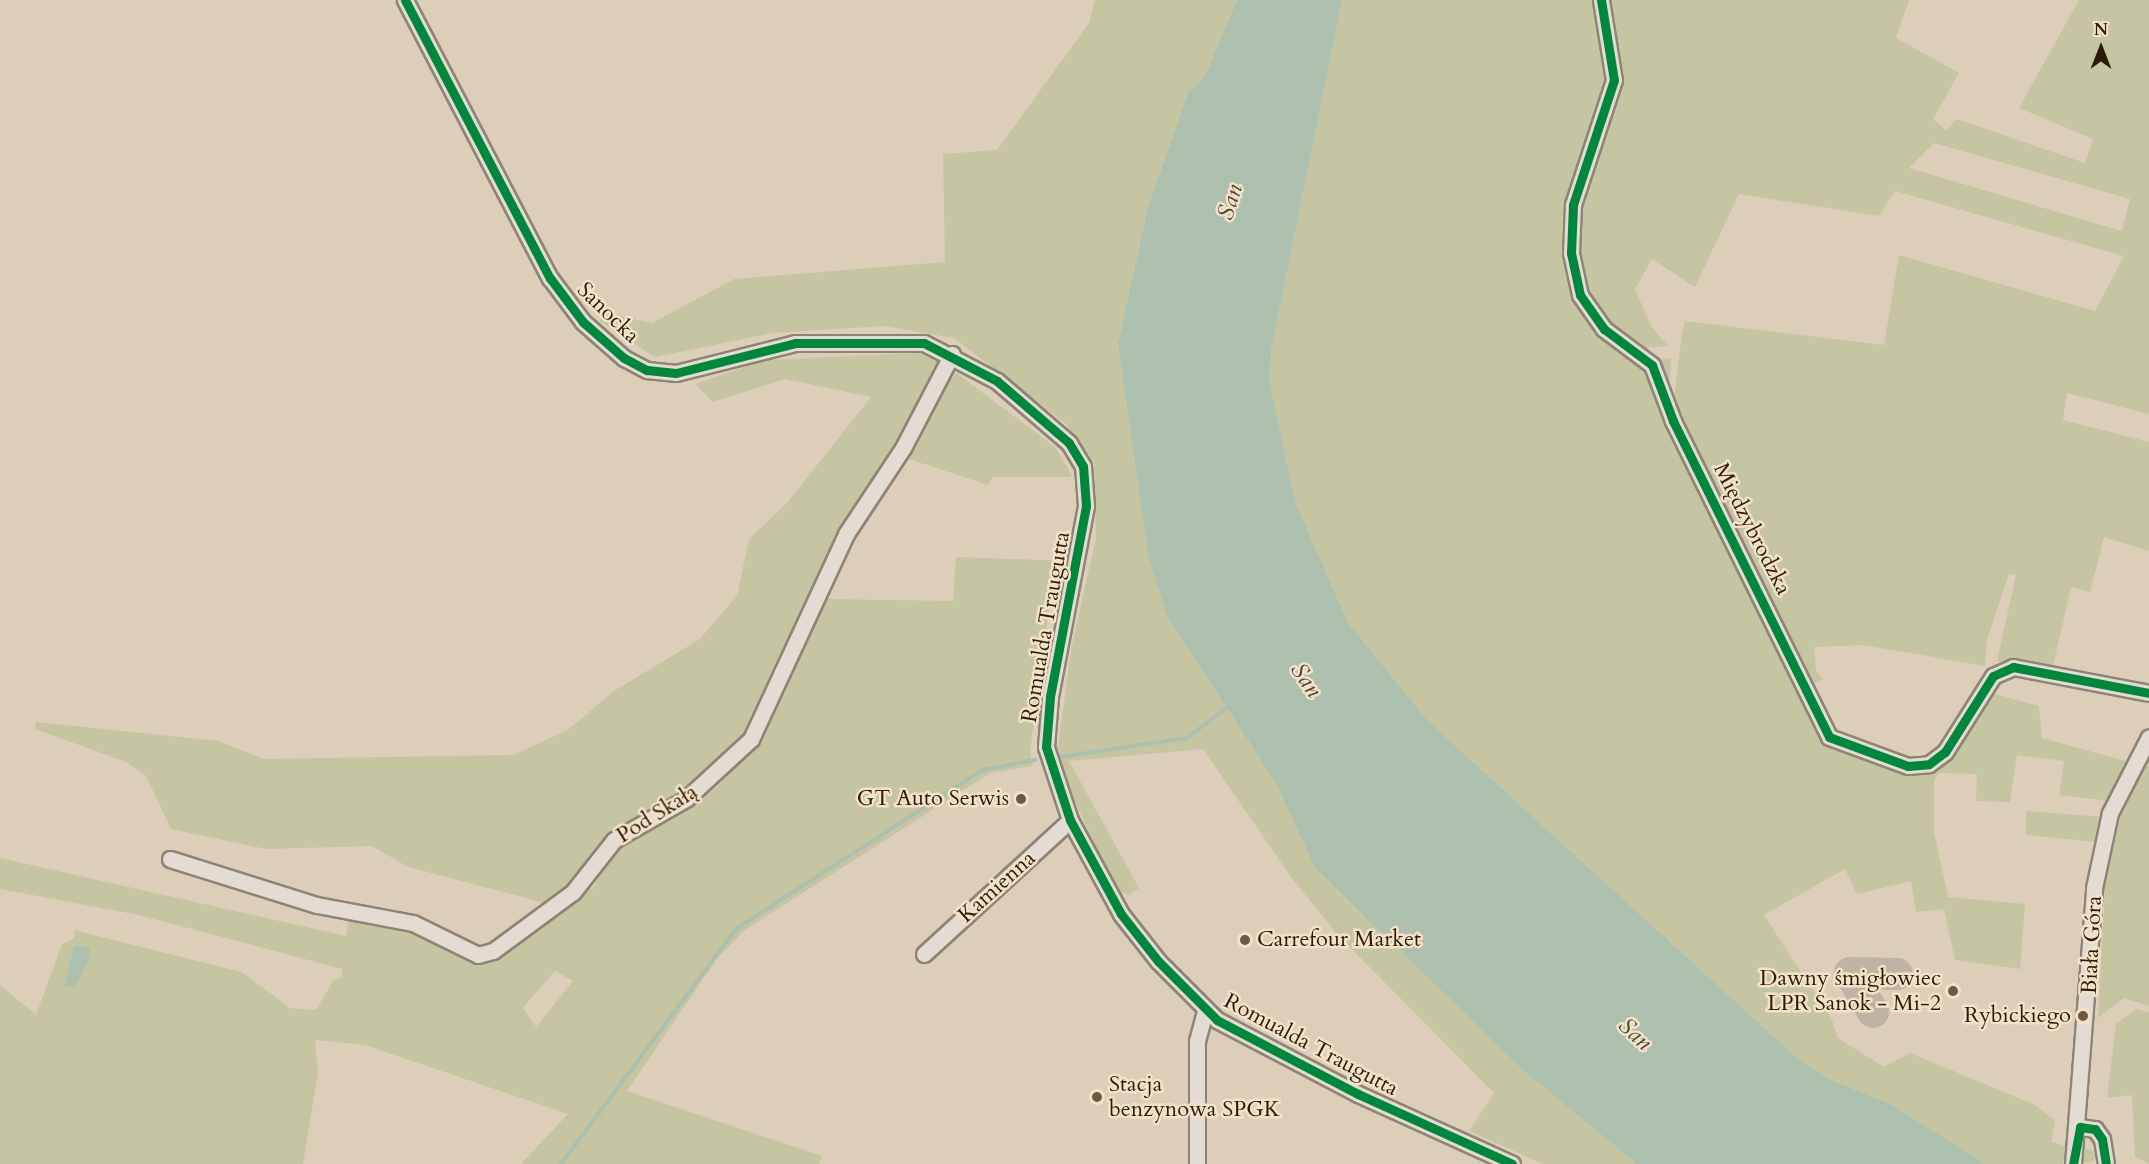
<!DOCTYPE html>
<html>
<head>
<meta charset="utf-8">
<style>
  body { margin:0 }
  #map { position:relative; width:2149px; height:1164px; overflow:hidden; background:#ddceb9; font-family:Cardo,serif }
  div>[style] { position:absolute }
  .green>* { inset:0; background:#c5c5a1 }
  .round { border-radius:50% }
  .water>* { inset:0; background:#adbfad }
  .stream>* { height:4px; margin:-2px; padding:0 2px; transform-origin:2px; border-radius:2px; background:#adbfad }
  .taxiway>* { height:32px; margin:-16px; padding:0 16px; transform-origin:16px; border-radius:16px; background:#bfb4a4 }
  .roads { filter:drop-shadow(2px 0 #8e8475) drop-shadow(-2px 0 #8e8475) drop-shadow(0 2px #8e8475) drop-shadow(0 -2px #8e8475) }
  .minor>* { height:15px; margin:-7.5px; padding:0 7.5px; transform-origin:7.5px; border-radius:7.5px; background:#e4dcd2 }
  .cycleway>* { height:9px; margin:-4.5px; padding:0 4.5px; transform-origin:4.5px; border-radius:4.5px; background:#00873e }
  .dots>* { width:16px; height:16px; translate:-50% -50%; box-sizing:border-box; border:3px solid #f3e2c8; border-radius:50% }
  span { translate:-50% -50%; white-space:nowrap; text-align:center; line-height:1.15; -webkit-text-stroke:5px #f3e2c8; paint-order:stroke }
  .street-label { font-size:22px; color:#2c1b08 }
  .poi-label { font-size:22px; color:#2c1b08 }
  .right { translate:-100% -50%; text-align:right }
  .left { translate:0 -50%; text-align:left }
  .water-label { font-size:24px; color:#4d4a38; font-style:italic }
  .north { position:absolute; left:2071px; top:18px; width:60px; height:60px; -webkit-text-stroke:4px #f3e2c8; paint-order:stroke; rotate:0deg; font-size:16px; font-weight:700; line-height:24px; text-align:center; color:#2c1b08 }
  .north::after { content:''; display:block; margin:auto; width:21px; height:27px; background:#2c1b08; clip-path:polygon(50% 0,100% 100%,50% 72%,0 100%) }
</style>
</head>
<body>
<div id="map">
  <div class="green">
    <div style="clip-path:polygon(1095px 0,1237px 0,1205px 76px,1188px 93px,1148px 205px,1118px 342px,1148px 556px,1167px 616px,1277px 785px,1315px 868px,1524px 1071px,1637px 1164px,1543px 1164px,1469px 1131px,1494px 1093px,1337px 934px,1291px 877px,1203px 749px,1069px 761px,1139px 888px,1129px 895px,1118px 891px,1066px 784px,1058px 746px,1072px 645px,1096px 538px,1094px 462px,1066px 424px,954px 338px,884px 326px,773px 333px,655px 357px,600px 321px,602px 312px,652px 323px,734px 279px,945px 262px,943px 154px,997px 150px,1089px 23px)"></div>
    <div style="clip-path:polygon(1342px 0,1596px 0,1608px 93px,1571px 194px,1578px 303px,1590px 325px,1635px 357px,1652px 385px,1830px 746px,1857px 757px,1938px 773px,1988px 692px,2039px 706px,2042px 738px,2126px 761px,2110px 801px,2059px 795px,2064px 761px,2017px 755px,2010px 802px,1976px 801px,1977px 774px,1939px 773px,1934px 780px,1934px 832px,1948px 897px,2025px 904px,2020px 969px,1955px 960px,1944px 909px,1916px 912px,1911px 881px,1857px 894px,1845px 869px,1764px 915px,1832px 1020px,1838px 1038px,1884px 1067px,1910px 1053px,2035px 1105px,2055px 1121px,2051px 1142px,2066px 1146px,2063px 1164px,1986px 1164px,1892px 1105px,1827px 1078px,1797px 1058px,1428px 721px,1348px 623px,1296px 504px,1270px 386px,1271px 351px)"></div>
    <div style="clip-path:polygon(evenodd,1605px 0,1909px 0,1896px 38px,1959px 73px,1933px 119px,1946px 130px,1957px 119px,2085px 163px,2093px 139px,2019px 108px,2079px 0,2149px 0,2149px 414px,2067px 393px,2063px 420px,2149px 442px,2149px 551px,2104px 537px,2090px 592px,2071px 587px,2053px 666px,1997px 661px,2016px 575px,2009px 574px,1987px 640px,1985px 666px,1863px 645px,1814px 647px,1816px 670px,1823px 680px,1813px 683px,1673px 407px,1682px 333px,1685px 321px,1884px 345px,1899px 255px,2095px 311px,2124px 256px,1895px 191px,1879px 216px,1739px 194px,1695px 287px,1652px 259px,1635px 289px,1651px 326px,1668px 346px,1645px 348px,1600px 317px,1580px 273px,1575px 234px,1581px 196px,1616px 98px,1618px 75px,1605px 0,1934px 143px,2130px 199px,2122px 231px,1909px 168px,1934px 143px)"></div>
    <div style="clip-path:polygon(918px 353px,939px 363px,759px 715px,736px 747px,681px 798px,624px 823px,572px 883px,545px 903px,408px 867px,372px 846px,266px 849px,171px 829px,146px 776px,126px 762px,35px 729px,36px 722px,218px 741px,264px 759px,514px 755px,569px 729px,614px 691px,700px 639px,737px 596px,749px 539px,788px 502px,871px 397px,785px 379px,713px 402px,695px 384px,765px 360px)"></div>
    <div style="clip-path:polygon(1671px 358px,1670px 378px,1667px 393px,1656px 361px)"></div>
    <div style="clip-path:polygon(956px 373px,1055px 447px,1073px 477px,993px 477px,988px 485px,906px 458px,938px 394px)"></div>
    <div style="clip-path:polygon(evenodd,956px 557px,1070px 561px,1064px 598px,1050px 603px,1030px 752px,1033px 766px,990px 773px,745px 930px,718px 957px,627px 1091px,822px 1156px,819px 1164px,521px 1164px,568px 1114px,365px 1045px,315px 1040px,318px 1073px,303px 1164px,0 1164px,0 985px,36px 1015px,62px 944px,75px 938px,74px 930px,242px 972px,290px 1008px,316px 1010px,333px 981px,342px 977px,342px 969px,139px 915px,0 889px,0 858px,346px 936px,350px 916px,403px 926px,474px 959px,491px 961px,588px 885px,592px 890px,615px 849px,638px 832px,679px 816px,718px 786px,759px 739px,824px 599px,953px 601px,956px 557px,555px 971px,573px 981px,536px 1027px,523px 1008px,555px 971px)"></div>
    <div style="clip-path:polygon(2149px 754px,2149px 1006px,2124px 998px,2098px 1018px,2106px 868px,2119px 816px)"></div>
    <div style="clip-path:polygon(2026px 811px,2105px 817px,2097px 842px,2026px 835px)"></div>
    <div style="clip-path:polygon(2136px 1009px,2149px 1012px,2149px 1164px,2135px 1157px,2132px 1095px,2107px 1098px,2116px 1024px)"></div>
    <div class="round" style="left:2081px;top:1149px;width:14px;height:14px"></div>
  </div>
  <div class="water">
    <div style="clip-path:polygon(1237px 0,1342px 0,1271px 351px,1270px 386px,1296px 504px,1348px 623px,1428px 721px,1797px 1058px,1827px 1078px,1892px 1105px,1986px 1164px,1637px 1164px,1524px 1071px,1315px 868px,1277px 785px,1167px 616px,1148px 556px,1118px 343px,1148px 206px,1188px 93px,1205px 76px)"></div>
    <div style="clip-path:polygon(74px 946px,90px 947px,88px 962px,76px 985px,64px 988px)"></div>
  </div>
  <div class="stream">
    <div style="left:1060px;top:757px;width:128px;rotate:-8.5deg"></div>
    <div style="left:1187px;top:738px;width:54px;rotate:-37.5deg"></div>
    <div style="left:561px;top:1164px;width:294px;rotate:-53.3deg"></div>
    <div style="left:737px;top:928px;width:292px;rotate:-32.8deg"></div>
    <div style="left:982px;top:770px;width:54px;rotate:-10.7deg"></div>
  </div>
  <div class="taxiway">
    <div style="left:1873px;top:1012px;width:45px;rotate:-120.5deg"></div>
    <div style="left:1850px;top:973px;width:47px;rotate:1.2deg"></div>
  </div>
  <div class="roads">
    <div class="minor">
      <div style="left:405px;top:0;width:314px;rotate:62.5deg"></div>
      <div style="left:550px;top:278px;width:55px;rotate:53.1deg"></div>
      <div style="left:583px;top:322px;width:55px;rotate:41.3deg"></div>
      <div style="left:624px;top:358px;width:26px;rotate:28deg"></div>
      <div style="left:647px;top:370px;width:29px;rotate:6deg"></div>
      <div style="left:676px;top:373px;width:123px;rotate:-14.1deg"></div>
      <div style="left:795px;top:343px;width:129px"></div>
      <div style="left:924px;top:343px;width:82px;rotate:27.5deg"></div>
      <div style="left:997px;top:381px;width:95px;rotate:40.7deg"></div>
      <div style="left:1069px;top:443px;width:27px;rotate:59deg"></div>
      <div style="left:1083px;top:466px;width:40px;rotate:85.7deg"></div>
      <div style="left:1086px;top:506px;width:194px;rotate:100.7deg"></div>
      <div style="left:1050px;top:697px;width:50px;rotate:94.6deg"></div>
      <div style="left:1046px;top:747px;width:77px;rotate:71.8deg"></div>
      <div style="left:1070px;top:820px;width:107px;rotate:61.5deg"></div>
      <div style="left:1121px;top:914px;width:60px;rotate:51.8deg"></div>
      <div style="left:1158px;top:961px;width:83px;rotate:45deg"></div>
      <div style="left:1217px;top:1020px;width:159px;rotate:27.7deg"></div>
      <div style="left:1358px;top:1094px;width:169px;rotate:24.4deg"></div>
      <div style="left:1601px;top:0;width:81px;rotate:80.8deg"></div>
      <div style="left:1614px;top:80px;width:132px;rotate:108.2deg"></div>
      <div style="left:1573px;top:205px;width:48px;rotate:92.4deg"></div>
      <div style="left:1571px;top:253px;width:43px;rotate:77.9deg"></div>
      <div style="left:1580px;top:295px;width:42px;rotate:54.8deg"></div>
      <div style="left:1604px;top:329px;width:60px;rotate:36.9deg"></div>
      <div style="left:1652px;top:365px;width:60px;rotate:69.4deg"></div>
      <div style="left:1673px;top:421px;width:352px;rotate:63.7deg"></div>
      <div style="left:1829px;top:737px;width:84px;rotate:20.2deg"></div>
      <div style="left:1908px;top:766px;width:21px;rotate:-5deg"></div>
      <div style="left:1929px;top:764px;width:20px;rotate:-37deg"></div>
      <div style="left:1945px;top:752px;width:90px;rotate:-57.7deg"></div>
      <div style="left:1993px;top:676px;width:22px;rotate:-24deg"></div>
      <div style="left:2013px;top:667px;width:138px;rotate:10.8deg"></div>
      <div style="left:170px;top:859px;width:154px;rotate:17.4deg"></div>
      <div style="left:317px;top:905px;width:98px;rotate:10.6deg"></div>
      <div style="left:413px;top:923px;width:72px;rotate:26.2deg"></div>
      <div style="left:478px;top:955px;width:16px;rotate:-15deg"></div>
      <div style="left:493px;top:951px;width:99px;rotate:-36.4deg"></div>
      <div style="left:573px;top:892px;width:66px;rotate:-51.7deg"></div>
      <div style="left:614px;top:840px;width:84px;rotate:-29.9deg"></div>
      <div style="left:687px;top:798px;width:87px;rotate:-42.7deg"></div>
      <div style="left:751px;top:739px;width:226px;rotate:-65.1deg"></div>
      <div style="left:846px;top:534px;width:103px;rotate:-56.5deg"></div>
      <div style="left:903px;top:448px;width:106px;rotate:-62.5deg"></div>
      <div style="left:924px;top:954px;width:198px;rotate:-42.5deg"></div>
      <div style="left:2080px;top:1127px;width:15px;rotate:8deg"></div>
      <div style="left:2095px;top:1129px;width:12px;rotate:55deg"></div>
      <div style="left:2102px;top:1139px;width:25px;rotate:81deg"></div>
      <div style="left:1197px;top:1164px;width:123px;rotate:-90deg"></div>
      <div style="left:1197px;top:1041px;width:31px;rotate:-75deg"></div>
      <div style="left:2073px;top:1164px;width:277px;rotate:-85.6deg"></div>
      <div style="left:2094px;top:888px;width:77px;rotate:-78deg"></div>
      <div style="left:2110px;top:813px;width:85px;rotate:-62.8deg"></div>
    </div>
  </div>
  <div class="cycleway">
    <div style="left:405px;top:0;width:314px;rotate:62.5deg"></div>
    <div style="left:550px;top:278px;width:55px;rotate:53.1deg"></div>
    <div style="left:583px;top:322px;width:55px;rotate:41.3deg"></div>
    <div style="left:624px;top:358px;width:26px;rotate:28deg"></div>
    <div style="left:647px;top:370px;width:29px;rotate:6deg"></div>
    <div style="left:676px;top:373px;width:123px;rotate:-14.1deg"></div>
    <div style="left:795px;top:343px;width:129px"></div>
    <div style="left:924px;top:343px;width:82px;rotate:27.5deg"></div>
    <div style="left:997px;top:381px;width:95px;rotate:40.7deg"></div>
    <div style="left:1069px;top:443px;width:27px;rotate:59deg"></div>
    <div style="left:1083px;top:466px;width:40px;rotate:85.7deg"></div>
    <div style="left:1086px;top:506px;width:194px;rotate:100.7deg"></div>
    <div style="left:1050px;top:697px;width:50px;rotate:94.6deg"></div>
    <div style="left:1046px;top:747px;width:77px;rotate:71.8deg"></div>
    <div style="left:1070px;top:820px;width:107px;rotate:61.5deg"></div>
    <div style="left:1121px;top:914px;width:60px;rotate:51.8deg"></div>
    <div style="left:1158px;top:961px;width:83px;rotate:45deg"></div>
    <div style="left:1217px;top:1020px;width:159px;rotate:27.7deg"></div>
    <div style="left:1358px;top:1094px;width:169px;rotate:24.4deg"></div>
    <div style="left:1601px;top:0;width:81px;rotate:80.8deg"></div>
    <div style="left:1614px;top:80px;width:132px;rotate:108.2deg"></div>
    <div style="left:1573px;top:205px;width:48px;rotate:92.4deg"></div>
    <div style="left:1571px;top:253px;width:43px;rotate:77.9deg"></div>
    <div style="left:1580px;top:295px;width:42px;rotate:54.8deg"></div>
    <div style="left:1604px;top:329px;width:60px;rotate:36.9deg"></div>
    <div style="left:1652px;top:365px;width:60px;rotate:69.4deg"></div>
    <div style="left:1673px;top:421px;width:352px;rotate:63.7deg"></div>
    <div style="left:1829px;top:737px;width:84px;rotate:20.2deg"></div>
    <div style="left:1908px;top:766px;width:21px;rotate:-5deg"></div>
    <div style="left:1929px;top:764px;width:20px;rotate:-37deg"></div>
    <div style="left:1945px;top:752px;width:90px;rotate:-57.7deg"></div>
    <div style="left:1993px;top:676px;width:22px;rotate:-24deg"></div>
    <div style="left:2013px;top:667px;width:138px;rotate:10.8deg"></div>
    <div style="left:2073px;top:1164px;width:38px;rotate:-79deg"></div>
    <div style="left:2080px;top:1127px;width:15px;rotate:8deg"></div>
    <div style="left:2095px;top:1129px;width:12px;rotate:55deg"></div>
    <div style="left:2102px;top:1139px;width:25px;rotate:81deg"></div>
  </div>
  <div class="dots">
    <div style="left:1021px;top:799px;background:#6a5a46"></div>
    <div style="left:1245px;top:940px;background:#6a5a46"></div>
    <div style="left:1953px;top:991px;background:#6a5a46"></div>
    <div style="left:2083px;top:1016px;background:#6a5a46"></div>
    <div style="left:1097px;top:1097px;background:#6a5a46"></div>
  </div>
  <div class="street-label">
    <span style="left:608px;top:313px;rotate:44deg">Sanocka</span>
    <span style="left:1752px;top:529px;rotate:63deg">Międzybrodzka</span>
    <span style="left:1046px;top:627px;rotate:-80deg">Romualda Traugutta</span>
    <span style="left:657px;top:814px;rotate:-32deg">Pod Skałą</span>
    <span style="left:997px;top:887px;rotate:-42deg">Kamienna</span>
    <span style="left:2092px;top:945px;rotate:-87deg">Biała Góra</span>
    <span style="left:1311px;top:1045px;rotate:28deg">Romualda Traugutta</span>
  </div>
  <div class="poi-label">
    <span class="right" style="left:1009px;top:799px">GT Auto Serwis</span>
    <span class="left" style="left:1257px;top:940px">Carrefour Market</span>
    <span class="right" style="left:1941px;top:991px">Dawny śmigłowiec<br>LPR Sanok - Mi-2</span>
    <span class="right" style="left:2071px;top:1016px">Rybickiego</span>
    <span class="left" style="left:1109px;top:1097px">Stacja<br>benzynowa SPGK</span>
  </div>
  <div class="water-label">
    <span style="left:1230px;top:202px;rotate:-73deg">San</span>
    <span style="left:1306px;top:680px;rotate:55deg">San</span>
    <span style="left:1635px;top:1034px;rotate:42deg">San</span>
  </div>
  <div class="north">N</div>
</div>
</body>
</html>
